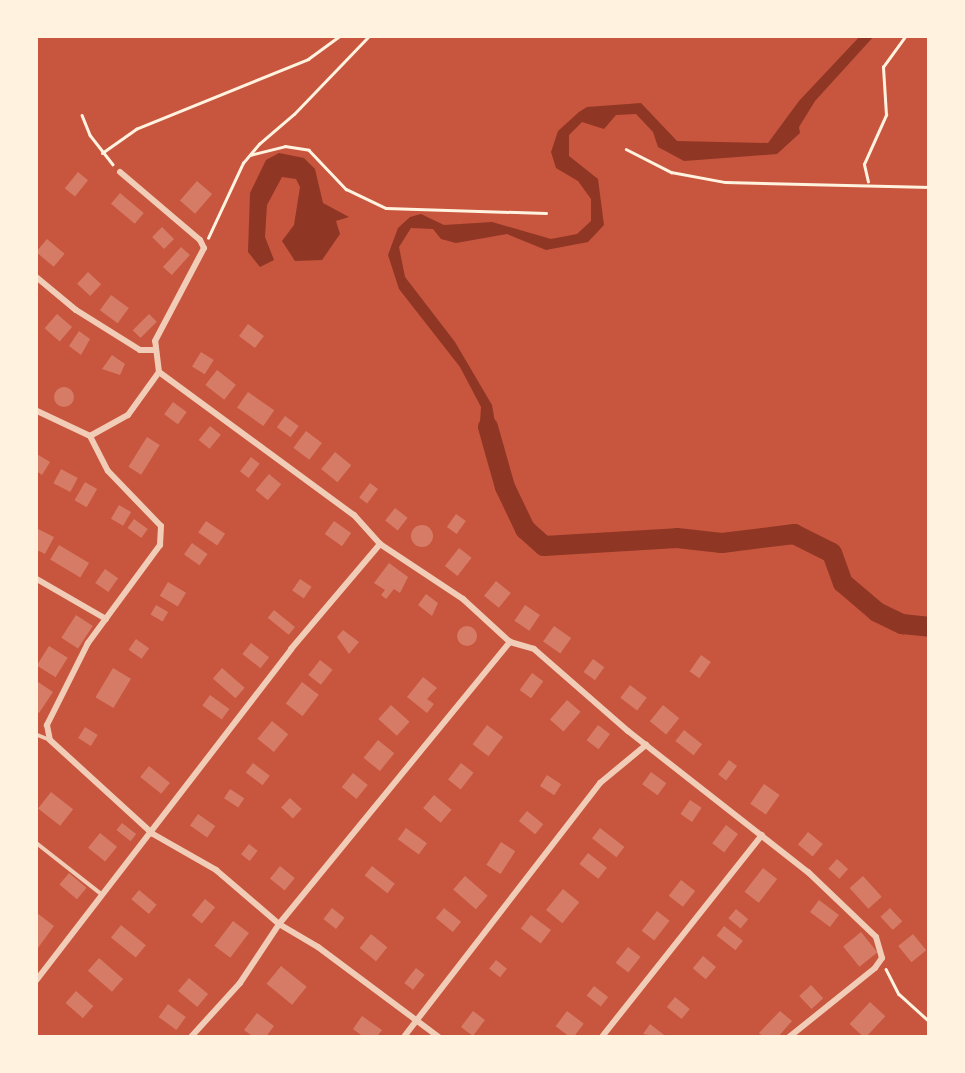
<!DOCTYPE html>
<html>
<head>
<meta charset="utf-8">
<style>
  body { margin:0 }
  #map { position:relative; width:965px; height:1073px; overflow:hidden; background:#c8553d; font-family:"Golos Text",sans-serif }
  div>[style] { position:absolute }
  .water>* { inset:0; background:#8f3625 }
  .river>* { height:20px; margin:-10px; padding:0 10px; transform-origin:10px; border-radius:10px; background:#8f3625 }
  .building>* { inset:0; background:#d67c66; transform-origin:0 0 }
  .round { border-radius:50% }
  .path>* { height:2.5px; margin:-1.25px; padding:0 1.25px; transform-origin:1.25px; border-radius:1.25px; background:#fff3e0 }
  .service>* { height:4px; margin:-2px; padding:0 2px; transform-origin:2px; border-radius:2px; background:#f1ccb7 }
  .minor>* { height:6px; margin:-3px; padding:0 3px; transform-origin:3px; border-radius:3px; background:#f1ccb7 }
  span { translate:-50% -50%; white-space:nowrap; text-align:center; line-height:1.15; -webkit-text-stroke:8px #fff3e0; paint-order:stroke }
  .frame { position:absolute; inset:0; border:38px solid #fff3e0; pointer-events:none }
</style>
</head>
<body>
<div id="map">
  <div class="water">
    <div style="clip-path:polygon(861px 35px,875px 35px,815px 101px,799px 127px,800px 133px,777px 154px,684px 161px,658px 147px,653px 132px,636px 114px,616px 115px,604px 129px,582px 122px,569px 135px,569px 156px,598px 179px,604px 225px,588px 242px,546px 250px,507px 234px,456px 243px,441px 239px,433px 229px,411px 228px,399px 247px,405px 277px,455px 342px,492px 405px,500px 451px,491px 455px,480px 422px,481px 407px,460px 367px,399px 289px,388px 255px,398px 228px,410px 217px,421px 214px,444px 225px,492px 222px,551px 239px,577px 234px,591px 221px,591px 199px,578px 181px,556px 168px,551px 152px,558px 131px,579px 112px,587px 107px,641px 103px,677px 141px,768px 143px,799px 101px)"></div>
    <div style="clip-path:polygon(279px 153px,304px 158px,315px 169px,323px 203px,349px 217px,336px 221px,340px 234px,322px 260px,295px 261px,282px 241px,294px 225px,300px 187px,296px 179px,282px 177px,267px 205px,265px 237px,274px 260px,260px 267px,248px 252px,250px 193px,266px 160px)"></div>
  </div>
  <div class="river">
    <div style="left:488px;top:427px;width:62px;rotate:74.2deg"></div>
    <div style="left:505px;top:487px;width:47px;rotate:64.5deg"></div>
    <div style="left:525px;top:529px;width:25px;rotate:42deg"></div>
    <div style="left:544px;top:546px;width:133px;rotate:-3.4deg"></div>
    <div style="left:677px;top:538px;width:45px;rotate:6.3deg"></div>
    <div style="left:722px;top:543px;width:73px;rotate:-7.1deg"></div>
    <div style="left:794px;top:534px;width:42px;rotate:26.6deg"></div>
    <div style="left:832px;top:553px;width:32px;rotate:70deg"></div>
    <div style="left:843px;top:583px;width:45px;rotate:40.5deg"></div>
    <div style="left:877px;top:612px;width:28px;rotate:26deg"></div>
    <div style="left:902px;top:624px;width:28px;rotate:6deg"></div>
  </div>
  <div class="building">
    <div style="left:78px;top:172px;width:13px;height:21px;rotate:39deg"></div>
    <div style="left:197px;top:181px;width:20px;height:26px;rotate:41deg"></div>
    <div style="left:120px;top:193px;width:31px;height:14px;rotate:40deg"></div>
    <div style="left:162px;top:227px;width:17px;height:14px;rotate:45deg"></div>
    <div style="left:47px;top:239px;width:23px;height:17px;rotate:40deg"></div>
    <div style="left:181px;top:247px;width:12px;height:27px;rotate:42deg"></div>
    <div style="left:88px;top:272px;width:18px;height:16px;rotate:43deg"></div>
    <div style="left:111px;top:295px;width:22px;height:19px;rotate:36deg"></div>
    <div style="left:57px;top:314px;width:20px;height:19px;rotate:41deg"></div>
    <div style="left:149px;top:314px;width:11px;height:23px;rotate:45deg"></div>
    <div style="left:248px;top:324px;width:20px;height:15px;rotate:37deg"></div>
    <div style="clip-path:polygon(79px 331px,90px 339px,81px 355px,69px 346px)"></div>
    <div style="left:201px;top:352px;width:15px;height:17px;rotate:32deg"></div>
    <div style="clip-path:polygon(112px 355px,125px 364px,120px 375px,102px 369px)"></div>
    <div style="left:217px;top:370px;width:24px;height:19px;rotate:38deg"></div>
    <div class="round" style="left:54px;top:387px;width:20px;height:20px"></div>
    <div style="left:248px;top:392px;width:32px;height:19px;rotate:35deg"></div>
    <div style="left:173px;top:402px;width:17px;height:15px;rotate:36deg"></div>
    <div style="left:285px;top:416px;width:17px;height:14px;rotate:36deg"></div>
    <div style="left:210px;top:426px;width:14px;height:18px;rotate:39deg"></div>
    <div style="left:306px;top:431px;width:20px;height:21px;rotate:37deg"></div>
    <div style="left:147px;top:437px;width:15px;height:35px;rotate:32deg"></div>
    <div style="left:335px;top:452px;width:21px;height:22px;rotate:39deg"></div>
    <div style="clip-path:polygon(35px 453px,50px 462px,42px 475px,35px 470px)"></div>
    <div style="left:251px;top:457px;width:11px;height:18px;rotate:38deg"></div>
    <div style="left:61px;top:469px;width:19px;height:16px;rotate:28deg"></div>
    <div style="left:269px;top:474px;width:16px;height:21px;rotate:40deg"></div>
    <div style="left:85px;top:482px;width:14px;height:21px;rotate:30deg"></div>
    <div style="left:370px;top:483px;width:10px;height:18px;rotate:37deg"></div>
    <div style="left:119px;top:505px;width:14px;height:16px;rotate:30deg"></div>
    <div style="left:395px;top:508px;width:16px;height:16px;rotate:38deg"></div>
    <div style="left:456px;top:514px;width:12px;height:16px;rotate:35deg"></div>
    <div style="left:134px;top:519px;width:17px;height:11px;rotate:36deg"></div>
    <div style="left:206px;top:521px;width:23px;height:14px;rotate:34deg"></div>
    <div style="left:334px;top:521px;width:21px;height:16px;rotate:35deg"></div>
    <div class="round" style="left:411px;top:525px;width:22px;height:22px"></div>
    <div style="clip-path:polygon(38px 529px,54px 537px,45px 554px,35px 549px)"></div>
    <div style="left:192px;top:543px;width:19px;height:14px;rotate:35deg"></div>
    <div style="left:59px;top:545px;width:35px;height:17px;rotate:31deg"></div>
    <div style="left:459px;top:548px;width:16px;height:23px;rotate:38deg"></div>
    <div style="clip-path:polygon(389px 563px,408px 577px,400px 593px,394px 589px,386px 599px,381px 595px,385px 590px,374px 583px)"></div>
    <div style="left:105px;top:569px;width:16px;height:17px;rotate:35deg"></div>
    <div style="left:300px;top:579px;width:14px;height:14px;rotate:34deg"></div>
    <div style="left:496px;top:581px;width:19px;height:19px;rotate:39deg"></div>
    <div style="left:168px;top:582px;width:21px;height:16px;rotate:31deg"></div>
    <div style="clip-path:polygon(426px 594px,438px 603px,432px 616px,418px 605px)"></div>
    <div style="left:156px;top:605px;width:14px;height:11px;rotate:30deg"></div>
    <div style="left:525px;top:605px;width:18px;height:19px;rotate:34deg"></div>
    <div style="left:274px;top:610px;width:27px;height:10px;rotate:39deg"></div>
    <div style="left:76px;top:615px;width:20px;height:27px;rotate:33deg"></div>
    <div class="round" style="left:457px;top:626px;width:20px;height:20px"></div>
    <div style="left:554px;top:626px;width:21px;height:19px;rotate:35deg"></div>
    <div style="clip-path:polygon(343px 630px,359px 642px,349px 654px,337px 637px)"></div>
    <div style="left:136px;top:639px;width:16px;height:13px;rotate:35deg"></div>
    <div style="left:251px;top:643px;width:23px;height:14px;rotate:38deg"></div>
    <div style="left:49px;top:646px;width:22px;height:23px;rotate:32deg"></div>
    <div style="left:701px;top:655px;width:12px;height:20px;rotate:35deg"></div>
    <div style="left:593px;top:659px;width:14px;height:16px;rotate:36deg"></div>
    <div style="left:320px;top:660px;width:16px;height:19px;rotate:38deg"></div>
    <div style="left:113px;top:668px;width:21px;height:34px;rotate:31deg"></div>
    <div style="left:222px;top:668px;width:30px;height:14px;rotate:41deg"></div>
    <div style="left:532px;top:673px;width:14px;height:21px;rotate:36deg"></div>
    <div style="clip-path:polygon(423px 677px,437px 688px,427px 699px,434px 704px,427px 713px,407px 697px)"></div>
    <div style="clip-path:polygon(35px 680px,53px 692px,39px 713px,35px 710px)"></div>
    <div style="left:302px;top:682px;width:21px;height:27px;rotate:37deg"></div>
    <div style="left:630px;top:685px;width:21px;height:16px;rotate:37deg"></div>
    <div style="left:210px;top:695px;width:24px;height:13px;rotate:36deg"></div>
    <div style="left:567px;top:700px;width:18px;height:26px;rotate:41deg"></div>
    <div style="left:391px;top:705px;width:25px;height:19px;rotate:42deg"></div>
    <div style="left:663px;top:705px;width:21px;height:21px;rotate:39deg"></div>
    <div style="left:272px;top:721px;width:21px;height:23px;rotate:39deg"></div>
    <div style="left:487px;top:725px;width:20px;height:24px;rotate:37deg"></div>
    <div style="left:598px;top:725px;width:15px;height:19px;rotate:37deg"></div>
    <div style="left:85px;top:727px;width:15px;height:13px;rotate:32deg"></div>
    <div style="left:684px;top:730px;width:23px;height:14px;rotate:38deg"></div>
    <div style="left:378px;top:740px;width:21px;height:23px;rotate:39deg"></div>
    <div style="left:729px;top:760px;width:10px;height:18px;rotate:37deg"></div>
    <div style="left:253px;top:763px;width:21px;height:12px;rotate:37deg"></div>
    <div style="left:461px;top:763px;width:16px;height:21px;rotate:38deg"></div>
    <div style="left:149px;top:766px;width:27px;height:14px;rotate:39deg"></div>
    <div style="left:651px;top:772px;width:19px;height:15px;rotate:36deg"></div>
    <div style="left:353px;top:773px;width:19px;height:18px;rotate:39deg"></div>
    <div style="left:547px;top:775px;width:17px;height:13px;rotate:33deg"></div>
    <div style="left:764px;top:784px;width:19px;height:24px;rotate:35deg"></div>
    <div style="left:230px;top:789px;width:17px;height:11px;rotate:33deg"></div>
    <div style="left:51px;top:792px;width:28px;height:21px;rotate:38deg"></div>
    <div style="left:434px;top:795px;width:23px;height:17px;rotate:40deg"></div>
    <div style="left:290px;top:798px;width:16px;height:13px;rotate:43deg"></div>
    <div style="left:690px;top:800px;width:14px;height:17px;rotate:34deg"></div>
    <div style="left:527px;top:811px;width:21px;height:13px;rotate:39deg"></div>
    <div style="left:198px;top:814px;width:21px;height:14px;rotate:35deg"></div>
    <div style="left:122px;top:823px;width:18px;height:9px;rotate:38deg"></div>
    <div style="left:726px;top:825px;width:15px;height:23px;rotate:37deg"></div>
    <div style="left:406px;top:828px;width:26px;height:14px;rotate:36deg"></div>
    <div style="left:600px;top:828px;width:31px;height:13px;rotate:38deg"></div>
    <div style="left:808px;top:832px;width:19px;height:16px;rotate:39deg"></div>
    <div style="left:100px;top:833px;width:22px;height:19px;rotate:39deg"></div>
    <div style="left:501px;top:842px;width:17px;height:27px;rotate:33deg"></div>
    <div style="left:249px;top:844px;width:11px;height:13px;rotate:38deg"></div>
    <div style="left:588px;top:853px;width:24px;height:14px;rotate:38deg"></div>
    <div style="left:837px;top:859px;width:15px;height:13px;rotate:42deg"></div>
    <div style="left:280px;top:866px;width:19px;height:16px;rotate:39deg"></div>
    <div style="left:372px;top:866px;width:29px;height:12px;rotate:38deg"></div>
    <div style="left:763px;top:868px;width:18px;height:30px;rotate:38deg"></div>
    <div style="left:69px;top:873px;width:23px;height:15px;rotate:40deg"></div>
    <div style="left:465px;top:876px;width:30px;height:18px;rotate:41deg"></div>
    <div style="left:863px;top:876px;width:28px;height:18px;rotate:48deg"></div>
    <div style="left:681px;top:880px;width:18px;height:20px;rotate:38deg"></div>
    <div style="left:563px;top:889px;width:21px;height:27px;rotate:39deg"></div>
    <div style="left:139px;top:890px;width:23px;height:12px;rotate:40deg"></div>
    <div style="left:205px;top:899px;width:13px;height:21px;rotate:39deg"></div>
    <div style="left:819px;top:900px;width:25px;height:15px;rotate:37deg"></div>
    <div style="left:332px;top:908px;width:16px;height:14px;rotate:38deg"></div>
    <div style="left:444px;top:908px;width:22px;height:13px;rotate:39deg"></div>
    <div style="left:890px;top:908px;width:18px;height:13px;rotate:47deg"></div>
    <div style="left:736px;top:909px;width:16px;height:12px;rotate:40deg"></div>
    <div style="left:657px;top:911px;width:16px;height:25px;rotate:38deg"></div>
    <div style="clip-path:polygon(37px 913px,54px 926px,35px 952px,35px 916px)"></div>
    <div style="left:531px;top:915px;width:25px;height:17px;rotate:37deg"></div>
    <div style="left:233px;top:921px;width:20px;height:31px;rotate:37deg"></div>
    <div style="left:121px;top:925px;width:32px;height:16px;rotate:39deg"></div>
    <div style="left:724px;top:926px;width:24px;height:12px;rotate:38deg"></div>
    <div style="left:861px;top:932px;width:26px;height:23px;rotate:51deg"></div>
    <div style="left:371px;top:934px;width:21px;height:18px;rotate:39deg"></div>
    <div style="left:913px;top:934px;width:21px;height:19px;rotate:51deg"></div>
    <div style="left:628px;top:947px;width:16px;height:20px;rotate:38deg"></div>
    <div style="left:703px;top:956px;width:17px;height:16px;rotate:40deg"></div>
    <div style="left:99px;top:958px;width:32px;height:17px;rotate:41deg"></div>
    <div style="left:496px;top:960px;width:14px;height:11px;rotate:39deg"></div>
    <div style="left:281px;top:966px;width:33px;height:23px;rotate:39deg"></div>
    <div style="left:416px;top:968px;width:11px;height:19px;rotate:38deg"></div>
    <div style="left:189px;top:978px;width:25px;height:17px;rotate:40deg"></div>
    <div style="left:811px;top:985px;width:18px;height:16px;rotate:47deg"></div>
    <div style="left:594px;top:986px;width:18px;height:12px;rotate:38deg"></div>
    <div style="left:76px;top:991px;width:23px;height:16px;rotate:41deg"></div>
    <div style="left:675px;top:997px;width:19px;height:13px;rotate:39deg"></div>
    <div style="left:870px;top:1002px;width:21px;height:30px;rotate:43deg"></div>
    <div style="left:168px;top:1004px;width:22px;height:16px;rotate:36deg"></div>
    <div style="left:473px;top:1011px;width:15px;height:20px;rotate:37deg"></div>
    <div style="left:567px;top:1011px;width:21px;height:19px;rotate:37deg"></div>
    <div style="clip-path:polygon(780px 1011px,792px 1021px,777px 1038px,765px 1038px,759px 1033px)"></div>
    <div style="clip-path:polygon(257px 1013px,274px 1026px,265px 1038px,255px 1038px,244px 1030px)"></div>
    <div style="clip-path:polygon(362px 1016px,382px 1030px,376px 1038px,365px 1038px,353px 1029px)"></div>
    <div style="clip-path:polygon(650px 1024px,668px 1038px,643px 1034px)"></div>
  </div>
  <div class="path">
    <div style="left:82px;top:115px;width:22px;rotate:68deg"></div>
    <div style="left:90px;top:135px;width:37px;rotate:52deg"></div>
    <div style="left:626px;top:149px;width:51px;rotate:27.1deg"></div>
    <div style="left:671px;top:172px;width:55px;rotate:10.5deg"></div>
    <div style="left:725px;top:182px;width:205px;rotate:1.4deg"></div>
    <div style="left:102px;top:153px;width:42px;rotate:-35.2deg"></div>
    <div style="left:136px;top:129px;width:186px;rotate:-22.1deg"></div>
    <div style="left:308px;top:59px;width:41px;rotate:-36deg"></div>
    <div style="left:250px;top:155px;width:36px;rotate:-14deg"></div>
    <div style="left:285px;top:146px;width:24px;rotate:9deg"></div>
    <div style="left:309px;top:150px;width:54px;rotate:46.5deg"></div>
    <div style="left:346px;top:189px;width:44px;rotate:25.4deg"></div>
    <div style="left:386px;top:208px;width:160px;rotate:1.8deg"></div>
    <div style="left:868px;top:182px;width:18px;rotate:-103deg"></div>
    <div style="left:864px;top:164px;width:54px;rotate:-65.8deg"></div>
    <div style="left:886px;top:115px;width:48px;rotate:-93.6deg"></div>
    <div style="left:883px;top:67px;width:39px;rotate:-54deg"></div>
    <div style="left:208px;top:238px;width:83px;rotate:-65deg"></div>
    <div style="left:243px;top:163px;width:25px;rotate:-50deg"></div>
    <div style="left:259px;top:144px;width:46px;rotate:-40.6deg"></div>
    <div style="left:294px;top:114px;width:110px;rotate:-46.1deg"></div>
    <div style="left:886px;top:969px;width:28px;rotate:63deg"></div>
    <div style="left:899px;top:994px;width:42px;rotate:42.1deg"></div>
  </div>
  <div class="service">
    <div style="left:35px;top:734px;width:16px;rotate:22deg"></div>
    <div style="left:35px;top:842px;width:84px;rotate:38.2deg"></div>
  </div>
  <div class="minor">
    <div style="left:35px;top:276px;width:53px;rotate:39.7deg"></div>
    <div style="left:76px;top:310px;width:75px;rotate:32deg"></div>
    <div style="left:140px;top:350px;width:14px"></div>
    <div style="left:159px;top:372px;width:242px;rotate:36.3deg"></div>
    <div style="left:354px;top:515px;width:39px;rotate:48deg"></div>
    <div style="left:380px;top:544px;width:100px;rotate:33.5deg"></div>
    <div style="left:463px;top:599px;width:64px;rotate:42.5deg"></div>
    <div style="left:510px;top:642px;width:25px;rotate:16deg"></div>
    <div style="left:534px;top:649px;width:125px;rotate:41.1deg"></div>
    <div style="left:628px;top:731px;width:229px;rotate:38.1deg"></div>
    <div style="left:808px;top:872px;width:94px;rotate:43.7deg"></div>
    <div style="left:876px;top:937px;width:22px;rotate:74deg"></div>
    <div style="left:882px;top:958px;width:12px;rotate:125deg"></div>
    <div style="left:875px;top:968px;width:112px;rotate:141.2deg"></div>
    <div style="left:35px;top:410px;width:61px;rotate:25.3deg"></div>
    <div style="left:90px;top:436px;width:39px;rotate:63deg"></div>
    <div style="left:108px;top:471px;width:76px;rotate:46.1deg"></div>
    <div style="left:161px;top:526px;width:19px;rotate:93deg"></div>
    <div style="left:160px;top:545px;width:122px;rotate:126.3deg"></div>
    <div style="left:88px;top:643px;width:92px;rotate:116.6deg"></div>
    <div style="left:47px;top:725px;width:15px;rotate:79deg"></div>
    <div style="left:50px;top:740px;width:139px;rotate:42.4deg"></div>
    <div style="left:153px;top:834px;width:73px;rotate:29.7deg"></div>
    <div style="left:216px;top:870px;width:83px;rotate:40.6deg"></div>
    <div style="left:279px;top:924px;width:45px;rotate:30.5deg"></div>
    <div style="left:318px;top:947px;width:152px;rotate:36.7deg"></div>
    <div style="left:90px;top:436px;width:43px;rotate:-28.9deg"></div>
    <div style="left:128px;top:415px;width:53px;rotate:-54.2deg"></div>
    <div style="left:159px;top:372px;width:31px;rotate:-97deg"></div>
    <div style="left:155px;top:341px;width:105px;rotate:-62.2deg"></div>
    <div style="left:204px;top:248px;width:9px;rotate:-117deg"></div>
    <div style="left:200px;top:240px;width:105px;rotate:-139.6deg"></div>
    <div style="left:35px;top:578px;width:82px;rotate:30deg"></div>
    <div style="left:35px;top:982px;width:420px;rotate:-52.4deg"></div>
    <div style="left:291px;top:649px;width:138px;rotate:-49.7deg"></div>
    <div style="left:190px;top:1038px;width:74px;rotate:-47.7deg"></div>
    <div style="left:240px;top:983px;width:71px;rotate:-56.5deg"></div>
    <div style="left:279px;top:924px;width:365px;rotate:-50.7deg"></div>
    <div style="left:403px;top:1038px;width:322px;rotate:-52.3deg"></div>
    <div style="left:600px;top:783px;width:60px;rotate:-39.6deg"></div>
    <div style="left:601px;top:1038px;width:259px;rotate:-51.6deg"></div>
  </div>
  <div class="frame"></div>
</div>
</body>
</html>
